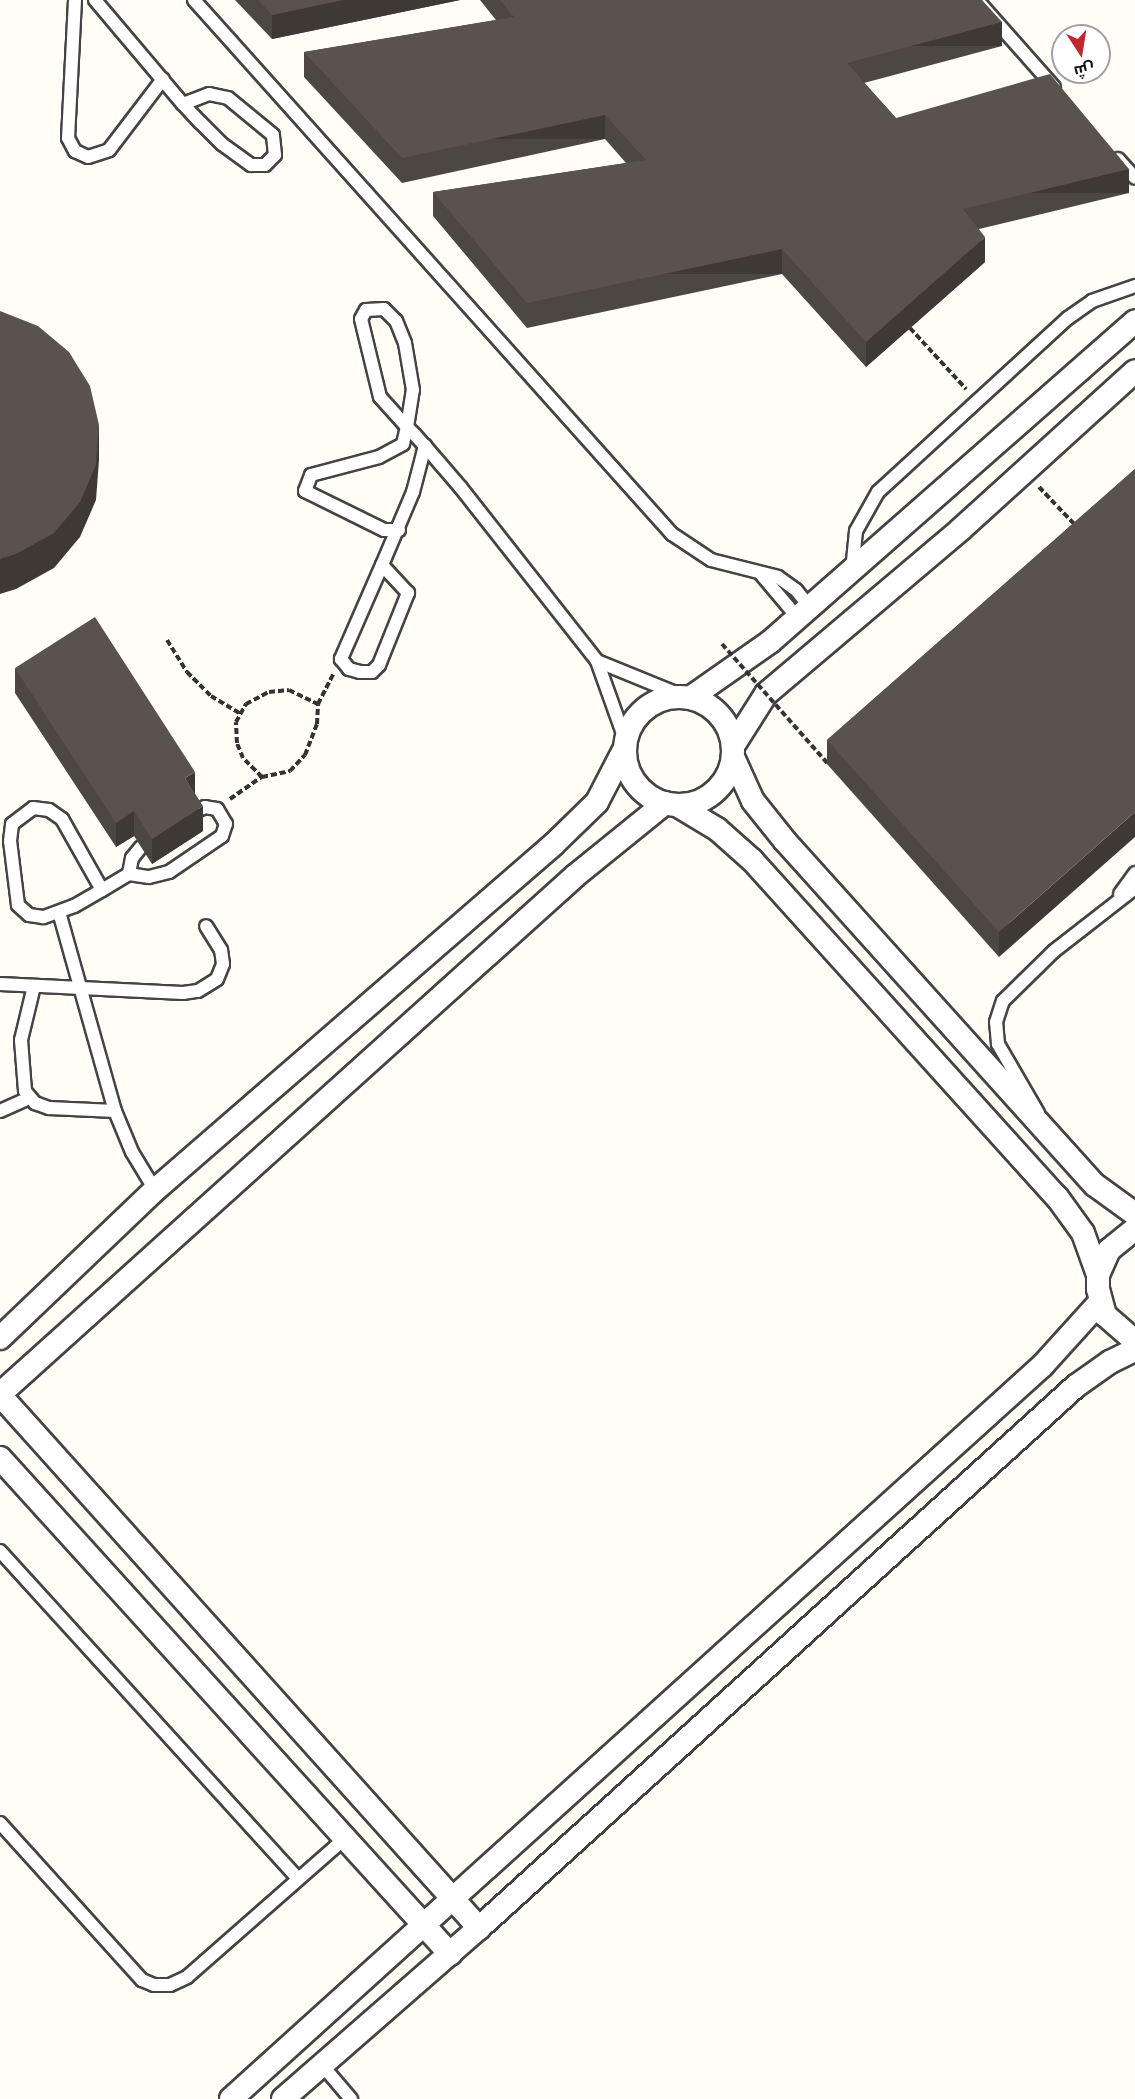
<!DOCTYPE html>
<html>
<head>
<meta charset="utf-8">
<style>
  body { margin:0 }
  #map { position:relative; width:1135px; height:2099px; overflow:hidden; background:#fffdf5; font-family:"Zilla Slab",Cairo,serif }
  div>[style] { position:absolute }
  .path>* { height:4px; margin-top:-2px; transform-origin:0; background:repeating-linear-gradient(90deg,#333 0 6px,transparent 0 9px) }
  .roads { filter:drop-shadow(2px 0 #444) drop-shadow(-2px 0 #444) drop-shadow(0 2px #444) drop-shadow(0 -2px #444) }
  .service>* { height:12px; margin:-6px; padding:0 6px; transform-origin:6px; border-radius:6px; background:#fff }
  .minor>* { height:22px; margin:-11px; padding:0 11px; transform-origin:11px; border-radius:11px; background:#fff }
  .minor>.ring { margin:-11px; padding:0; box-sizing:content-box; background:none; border:22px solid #fff; border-radius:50% }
  .path-bridge>* { height:4px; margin-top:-2px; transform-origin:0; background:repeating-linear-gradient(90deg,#333 0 6px,transparent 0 9px) }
  .wall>* { inset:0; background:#4d4742 }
  .shaded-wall>* { inset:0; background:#3f3936; transform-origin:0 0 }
  .building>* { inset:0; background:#5a524d }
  span { translate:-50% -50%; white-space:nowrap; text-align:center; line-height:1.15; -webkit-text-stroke:6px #fff; paint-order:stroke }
  .north { position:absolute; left:1051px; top:24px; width:60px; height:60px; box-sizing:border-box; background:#fff; border:2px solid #a0a0a0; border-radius:50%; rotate:168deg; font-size:16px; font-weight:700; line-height:24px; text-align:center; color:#111 }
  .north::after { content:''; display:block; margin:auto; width:21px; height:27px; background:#c4262e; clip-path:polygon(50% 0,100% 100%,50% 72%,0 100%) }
</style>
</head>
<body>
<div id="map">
  <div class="path">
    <div style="left:910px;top:328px;width:83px;rotate:47.4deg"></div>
    <div style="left:1039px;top:487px;width:52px;rotate:46.5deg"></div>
    <div style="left:167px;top:640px;width:38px;rotate:58deg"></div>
    <div style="left:187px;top:672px;width:34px;rotate:45deg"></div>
    <div style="left:211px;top:696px;width:33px;rotate:31deg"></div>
    <div style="left:262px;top:777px;width:27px;rotate:-135deg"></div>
    <div style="left:243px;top:758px;width:16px;rotate:-112deg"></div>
    <div style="left:237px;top:743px;width:21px;rotate:-93deg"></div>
    <div style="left:236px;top:722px;width:21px;rotate:-61deg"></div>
    <div style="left:246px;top:704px;width:26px;rotate:-28deg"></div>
    <div style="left:269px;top:692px;width:20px;rotate:-6deg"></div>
    <div style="left:289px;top:690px;width:32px;rotate:26deg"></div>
    <div style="left:230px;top:799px;width:39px;rotate:-35deg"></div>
    <div style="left:262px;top:777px;width:29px;rotate:-12deg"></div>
    <div style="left:290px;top:771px;width:22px;rotate:-47deg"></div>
    <div style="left:305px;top:755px;width:33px;rotate:-69deg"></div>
    <div style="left:317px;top:724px;width:20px;rotate:-87deg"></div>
    <div style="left:318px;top:704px;width:35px;rotate:-63deg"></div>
  </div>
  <div class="roads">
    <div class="service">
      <div style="left:75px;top:0;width:138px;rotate:92.9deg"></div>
      <div style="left:68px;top:138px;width:15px;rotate:62deg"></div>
      <div style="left:75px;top:151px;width:14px;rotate:25deg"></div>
      <div style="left:88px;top:157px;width:22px;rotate:-18deg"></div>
      <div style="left:109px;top:150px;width:89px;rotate:-52.7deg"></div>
      <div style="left:95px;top:0;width:136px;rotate:49.8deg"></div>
      <div style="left:183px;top:104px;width:25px;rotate:47deg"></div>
      <div style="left:200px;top:122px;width:31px;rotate:45deg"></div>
      <div style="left:222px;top:144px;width:36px;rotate:36deg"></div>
      <div style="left:251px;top:165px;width:14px"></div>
      <div style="left:265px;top:165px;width:14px;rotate:-45deg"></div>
      <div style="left:275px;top:155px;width:20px;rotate:-96deg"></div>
      <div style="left:273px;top:135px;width:58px;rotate:-140.6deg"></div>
      <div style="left:228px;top:98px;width:19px;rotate:-168deg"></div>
      <div style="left:209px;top:94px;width:28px;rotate:159deg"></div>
      <div style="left:194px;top:0;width:717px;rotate:48.17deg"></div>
      <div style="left:672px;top:534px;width:47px;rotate:33.7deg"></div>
      <div style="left:711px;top:560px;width:69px;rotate:14.2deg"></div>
      <div style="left:778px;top:577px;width:22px;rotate:36deg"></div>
      <div style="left:796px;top:590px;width:22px;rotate:51deg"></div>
      <div style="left:977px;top:0;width:116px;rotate:48.5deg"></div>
      <div style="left:1118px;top:159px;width:25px;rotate:48deg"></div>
      <div style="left:399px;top:530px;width:15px;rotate:180deg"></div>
      <div style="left:384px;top:530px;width:88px;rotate:-153.7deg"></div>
      <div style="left:305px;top:491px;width:17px;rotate:-69deg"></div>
      <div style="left:311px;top:475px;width:70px;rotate:-14.8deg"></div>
      <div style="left:379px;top:457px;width:27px;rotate:-28deg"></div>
      <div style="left:403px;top:444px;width:17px;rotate:-77deg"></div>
      <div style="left:407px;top:427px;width:37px;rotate:-81deg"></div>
      <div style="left:413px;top:390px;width:48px;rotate:-99.7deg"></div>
      <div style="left:405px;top:343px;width:24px;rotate:-112deg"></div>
      <div style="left:396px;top:321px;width:17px;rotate:-135deg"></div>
      <div style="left:384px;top:309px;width:18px;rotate:177deg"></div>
      <div style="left:366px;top:310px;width:10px;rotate:119deg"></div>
      <div style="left:361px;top:319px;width:80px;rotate:76.3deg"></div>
      <div style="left:380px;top:397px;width:40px;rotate:48deg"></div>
      <div style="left:407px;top:427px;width:11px;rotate:45deg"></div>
      <div style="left:415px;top:435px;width:15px;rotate:48deg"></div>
      <div style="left:425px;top:446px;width:55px;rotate:49.4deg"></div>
      <div style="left:461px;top:488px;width:220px;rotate:51.8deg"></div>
      <div style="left:597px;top:661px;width:86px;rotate:70.3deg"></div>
      <div style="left:382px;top:565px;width:103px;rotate:113.6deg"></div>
      <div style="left:341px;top:659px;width:13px;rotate:51deg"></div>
      <div style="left:349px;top:669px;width:11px;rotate:15deg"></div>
      <div style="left:360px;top:672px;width:12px"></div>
      <div style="left:372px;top:672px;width:10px;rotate:-45deg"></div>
      <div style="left:379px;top:665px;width:78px;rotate:-68.1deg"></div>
      <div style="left:408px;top:593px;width:38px;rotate:-133deg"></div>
      <div style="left:382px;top:565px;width:79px;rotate:-67deg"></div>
      <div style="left:413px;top:492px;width:48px;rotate:-75.4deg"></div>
      <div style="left:852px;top:571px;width:40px;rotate:-84.3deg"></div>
      <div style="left:856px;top:531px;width:45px;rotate:-60.6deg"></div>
      <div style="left:878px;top:492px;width:258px;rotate:-42.5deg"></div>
      <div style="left:1068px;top:318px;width:29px;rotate:-35deg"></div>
      <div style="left:1092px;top:301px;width:46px;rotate:-19.2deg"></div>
      <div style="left:760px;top:573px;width:59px;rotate:49.8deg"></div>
      <div style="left:597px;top:661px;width:95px;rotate:22.2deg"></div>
      <div style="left:33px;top:808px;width:16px;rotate:7deg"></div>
      <div style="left:49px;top:810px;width:16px;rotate:35deg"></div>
      <div style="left:62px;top:819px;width:81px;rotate:60.6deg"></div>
      <div style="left:102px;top:890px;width:32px;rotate:150deg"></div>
      <div style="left:74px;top:906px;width:33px;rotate:160deg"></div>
      <div style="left:43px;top:917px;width:14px;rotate:-172deg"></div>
      <div style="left:29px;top:915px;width:15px;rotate:-138deg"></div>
      <div style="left:18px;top:905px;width:64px;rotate:-97.1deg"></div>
      <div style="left:10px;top:841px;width:17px;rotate:-83deg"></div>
      <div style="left:12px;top:824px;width:26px;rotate:-37deg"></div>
      <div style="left:141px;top:847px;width:14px;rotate:129deg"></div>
      <div style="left:132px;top:858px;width:16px;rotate:101deg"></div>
      <div style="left:129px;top:874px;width:20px;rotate:9deg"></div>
      <div style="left:149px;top:877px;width:21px;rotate:-14deg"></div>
      <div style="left:169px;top:872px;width:64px;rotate:-34.2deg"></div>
      <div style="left:222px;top:836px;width:13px;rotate:-72deg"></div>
      <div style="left:226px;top:824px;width:17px;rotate:-121deg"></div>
      <div style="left:217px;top:809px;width:12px;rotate:-171deg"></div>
      <div style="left:205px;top:807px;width:14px;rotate:155deg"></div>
      <div style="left:102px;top:890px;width:31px;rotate:-31deg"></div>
      <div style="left:1120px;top:894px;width:26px;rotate:-54deg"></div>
      <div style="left:59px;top:912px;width:207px;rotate:74.3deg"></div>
      <div style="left:115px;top:1111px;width:44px;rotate:67.5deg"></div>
      <div style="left:132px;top:1152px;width:44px;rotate:58.8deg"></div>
      <div style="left:0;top:984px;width:183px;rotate:2.8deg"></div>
      <div style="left:183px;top:993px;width:15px;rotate:-8deg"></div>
      <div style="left:198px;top:991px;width:22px;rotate:-32deg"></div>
      <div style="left:217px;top:979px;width:16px;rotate:-68deg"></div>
      <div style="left:223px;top:964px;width:14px;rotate:-98deg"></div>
      <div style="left:221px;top:950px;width:28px;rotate:-122deg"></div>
      <div style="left:34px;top:986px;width:56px;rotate:103.5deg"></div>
      <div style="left:21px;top:1040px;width:51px;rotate:85.5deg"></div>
      <div style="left:25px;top:1091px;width:16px;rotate:50deg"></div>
      <div style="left:35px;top:1103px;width:15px;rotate:20deg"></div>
      <div style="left:49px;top:1108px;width:66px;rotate:2.6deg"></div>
      <div style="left:0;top:1111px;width:32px;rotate:-24deg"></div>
      <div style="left:1038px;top:1113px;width:80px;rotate:-120.1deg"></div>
      <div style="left:998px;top:1044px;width:22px;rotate:-95deg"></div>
      <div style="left:996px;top:1022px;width:22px;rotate:-72deg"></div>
      <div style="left:1003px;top:1001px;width:71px;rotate:-44.4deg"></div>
      <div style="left:1054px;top:951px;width:103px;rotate:-37.9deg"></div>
      <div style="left:0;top:1551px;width:441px;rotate:47.7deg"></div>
      <div style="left:0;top:1823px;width:212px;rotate:47.9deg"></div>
      <div style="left:142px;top:1980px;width:13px;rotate:23deg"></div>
      <div style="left:154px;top:1985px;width:16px"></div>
      <div style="left:170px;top:1985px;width:19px;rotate:-25deg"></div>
      <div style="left:187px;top:1977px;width:210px;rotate:-41.3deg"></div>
      <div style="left:322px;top:2065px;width:45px;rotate:49.5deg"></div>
    </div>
    <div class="minor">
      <div class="ring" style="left:625px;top:697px;width:86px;height:86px"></div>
      <div style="left:690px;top:698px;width:98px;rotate:-35deg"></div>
      <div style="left:770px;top:642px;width:486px;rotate:-41.3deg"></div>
      <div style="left:733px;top:746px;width:62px;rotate:-57.6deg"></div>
      <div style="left:766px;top:694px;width:255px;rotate:-40.2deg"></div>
      <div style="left:961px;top:529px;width:235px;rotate:-42.2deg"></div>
      <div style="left:733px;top:757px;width:48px;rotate:65.6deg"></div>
      <div style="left:753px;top:801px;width:51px;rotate:51.3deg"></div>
      <div style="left:785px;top:841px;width:463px;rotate:48deg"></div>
      <div style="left:1095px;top:1185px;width:49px;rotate:35.9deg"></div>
      <div style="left:677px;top:805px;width:47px;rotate:31deg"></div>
      <div style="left:717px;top:829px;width:47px;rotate:41.5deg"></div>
      <div style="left:752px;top:860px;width:455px;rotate:47.9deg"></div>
      <div style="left:1057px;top:1197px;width:44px;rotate:54.2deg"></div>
      <div style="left:1083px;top:1233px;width:45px;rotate:70.3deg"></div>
      <div style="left:1135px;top:1229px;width:33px;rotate:141deg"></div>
      <div style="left:1109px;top:1250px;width:27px;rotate:114deg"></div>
      <div style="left:1098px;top:1275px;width:14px;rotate:90deg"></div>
      <div style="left:1098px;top:1289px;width:27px;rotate:75deg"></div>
      <div style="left:1105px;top:1315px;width:40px;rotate:41deg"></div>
      <div style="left:0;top:1338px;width:214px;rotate:-43.7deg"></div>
      <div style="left:155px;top:1190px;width:528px;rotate:-40.93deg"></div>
      <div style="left:554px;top:844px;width:60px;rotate:-44.3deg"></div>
      <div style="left:597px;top:802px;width:61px;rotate:-62.6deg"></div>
      <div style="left:0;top:1394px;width:774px;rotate:-42.01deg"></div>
      <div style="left:575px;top:876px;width:116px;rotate:-39deg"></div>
      <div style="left:0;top:1395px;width:717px;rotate:48.05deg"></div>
      <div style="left:0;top:1458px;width:670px;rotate:47.78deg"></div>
      <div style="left:231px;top:2099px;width:1095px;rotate:-42.11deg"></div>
      <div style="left:1043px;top:1365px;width:85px;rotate:-47.9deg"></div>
      <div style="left:283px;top:2099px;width:260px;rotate:-41.1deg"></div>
      <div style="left:479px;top:1928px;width:806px;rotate:-42.24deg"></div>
      <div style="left:1076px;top:1386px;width:42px;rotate:-35.2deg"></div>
      <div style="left:1110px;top:1362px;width:28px;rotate:-26deg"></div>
    </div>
  </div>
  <div class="path-bridge">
    <div style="left:722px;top:644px;width:160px;rotate:48.5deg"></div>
  </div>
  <div class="wall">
    <div style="clip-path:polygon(235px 0,460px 0,272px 39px)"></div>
    <div style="clip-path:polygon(480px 0,982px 0,1002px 46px,864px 83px,896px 118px,1129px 193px,979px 229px,985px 262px,866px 367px,782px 274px,527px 328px,433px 216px,433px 192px,626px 163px,605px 139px,402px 183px,304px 77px,304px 52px,496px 20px)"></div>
    <div style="clip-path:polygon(1135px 469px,999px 957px,827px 764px,827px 740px)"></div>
    <div style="clip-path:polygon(15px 668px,195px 794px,203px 831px,152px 864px,134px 836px,116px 847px,15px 693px)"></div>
  </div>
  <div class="shaded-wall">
    <div style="clip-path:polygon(343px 0,460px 0,272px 39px,272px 15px)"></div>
    <div style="left:1002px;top:22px;width:24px;height:160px;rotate:90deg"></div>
    <div style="left:605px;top:115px;width:24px;height:208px;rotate:90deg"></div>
    <div style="left:1129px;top:169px;width:24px;height:171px;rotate:90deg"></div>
    <div style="clip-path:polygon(985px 237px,985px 262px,866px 367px,866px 342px)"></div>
    <div style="left:782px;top:249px;width:25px;height:261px;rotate:90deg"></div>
    <div style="clip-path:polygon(99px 425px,99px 460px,96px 500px,80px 537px,54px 568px,16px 589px,0 594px,0 559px)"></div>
    <div style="clip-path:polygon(195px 772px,195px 796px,185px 778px)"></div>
    <div style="clip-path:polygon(203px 806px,203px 831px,152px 864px,152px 839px)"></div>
    <div style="clip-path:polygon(134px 811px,134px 836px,116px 847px,116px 823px)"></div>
    <div style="clip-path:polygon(1135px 812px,1135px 837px,999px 957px,999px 932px)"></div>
  </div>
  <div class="building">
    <div style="clip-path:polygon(258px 0,343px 0,272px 15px)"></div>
    <div style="clip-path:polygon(500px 0,982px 0,1002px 22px,847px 63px,896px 118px,1050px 74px,1129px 169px,963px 209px,985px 237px,866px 342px,782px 249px,527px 303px,433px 192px,646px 160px,605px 115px,402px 158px,304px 52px,514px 17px)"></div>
    <div style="clip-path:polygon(0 311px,38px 326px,69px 352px,90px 386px,99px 425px,96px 465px,80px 502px,54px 533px,16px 554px,0 559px)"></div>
    <div style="clip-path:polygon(1135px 469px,1135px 812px,999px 932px,827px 740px)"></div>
    <div style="clip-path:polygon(95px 617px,195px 772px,185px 778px,203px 806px,152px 839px,134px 811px,116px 823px,15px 668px)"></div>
  </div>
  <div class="north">ش</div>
</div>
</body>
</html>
